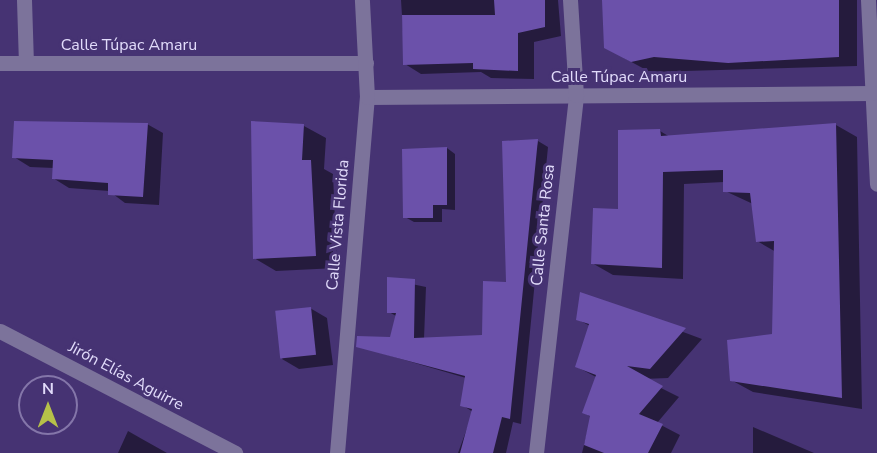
<!DOCTYPE html>
<html>
<head>
<meta charset="utf-8">
<style>
  body { margin:0 }
  #map { position:relative; width:877px; height:453px; overflow:hidden; background:#463373; font-family:"Nunito Sans",sans-serif }
  div>[style] { position:absolute }
  .shadow>* { inset:0; background:#0007 }
  .building>* { inset:0; background:#6b51aa; transform-origin:0 0 }
  .minor>* { height:15px; margin:-7.5px; padding:0 7.5px; transform-origin:7.5px; border-radius:7.5px; background:#7c739b }
  span { translate:-50% -50%; white-space:nowrap; text-align:center; line-height:1.15; -webkit-text-stroke:6px #463373; paint-order:stroke }
  .street-label { font-size:16px; color:#e1dbfa }
  .north { position:absolute; left:18px; top:375px; width:60px; height:60px; box-sizing:border-box; background:#463373; border:2px solid #8476a9; border-radius:50%; rotate:0deg; font-size:16px; font-weight:700; line-height:24px; text-align:center; color:#e1dbfa }
  .north::after { content:''; display:block; margin:auto; width:21px; height:27px; background:#b6c149; clip-path:polygon(50% 0,100% 100%,50% 72%,0 100%) }
</style>
</head>
<body>
<div id="map">
  <div class="shadow">
    <div style="clip-path:polygon(401px 0,558px 0,561px 36px,534px 42px,534px 79px,491px 78px,481px 72px,421px 74px,405px 64px)"></div>
    <div style="clip-path:polygon(603px 0,857px 0,857px 66px,650px 72px,624px 58px)"></div>
    <div style="clip-path:polygon(147px 124px,163px 133px,159px 205px,125px 203px,109px 191px,69px 188px,53px 178px,54px 168px,30px 167px,14px 157px)"></div>
    <div style="clip-path:polygon(836px 125px,857px 137px,862px 409px,753px 392px,731px 380px,773px 335px,776px 252px,757px 241px,753px 204px,725px 191px,724px 182px,684px 184px,683px 279px,613px 275px,592px 263px,660px 131px,670px 137px)"></div>
    <div style="clip-path:polygon(304px 126px,326px 138px,324px 169px,333px 174px,337px 268px,276px 271px,254px 258px)"></div>
    <div style="clip-path:polygon(538px 141px,548px 147px,521px 424px,513px 422px,506px 453px,458px 453px,473px 412px,462px 405px,466px 378px,357px 346px,391px 339px,396px 316px,389px 312px,388px 279px,426px 287px,424px 339px,483px 337px,507px 283px)"></div>
    <div style="clip-path:polygon(447px 148px,455px 154px,455px 210px,442px 209px,442px 222px,414px 222px,405px 217px)"></div>
    <div style="clip-path:polygon(581px 294px,702px 339px,668px 378px,643px 379px,679px 397px,657px 423px,680px 435px,671px 453px,582px 453px,591px 417px,583px 412px,596px 377px,577px 367px,590px 326px,577px 319px)"></div>
    <div style="clip-path:polygon(310px 308px,327px 318px,333px 365px,299px 369px,282px 359px)"></div>
    <div style="clip-path:polygon(753px 427px,814px 453px,753px 453px)"></div>
    <div style="clip-path:polygon(128px 431px,142px 439px,167px 453px,118px 453px)"></div>
  </div>
  <div class="building">
    <div style="clip-path:polygon(494px 0,545px 0,545px 27px,518px 33px,518px 71px,473px 69px,473px 63px,403px 65px,402px 15px,495px 15px)"></div>
    <div style="clip-path:polygon(602px 0,839px 0,839px 57px,728px 63px,654px 57px,631px 62px,604px 48px)"></div>
    <div style="clip-path:polygon(14px 121px,148px 123px,143px 197px,108px 195px,108px 183px,52px 179px,53px 160px,12px 158px)"></div>
    <div style="clip-path:polygon(251px 121px,304px 124px,302px 160px,311px 160px,316px 256px,253px 259px)"></div>
    <div style="clip-path:polygon(836px 123px,842px 398px,730px 381px,727px 340px,772px 334px,774px 241px,756px 242px,750px 193px,723px 192px,723px 170px,663px 172px,662px 268px,591px 264px,593px 208px,618px 209px,618px 130px,660px 129px,661px 136px)"></div>
    <div style="clip-path:polygon(538px 139px,510px 419px,502px 417px,493px 453px,460px 453px,472px 409px,460px 406px,465px 376px,356px 347px,357px 336px,390px 337px,396px 313px,387px 313px,387px 277px,415px 279px,414px 338px,482px 335px,483px 281px,506px 282px,502px 141px)"></div>
    <div style="clip-path:polygon(447px 147px,447px 205px,433px 205px,433px 218px,403px 218px,402px 149px)"></div>
    <div style="clip-path:polygon(580px 292px,686px 328px,650px 369px,627px 366px,663px 386px,639px 414px,663px 424px,648px 453px,604px 453px,584px 445px,590px 416px,582px 413px,596px 375px,575px 367px,589px 324px,576px 320px)"></div>
    <div style="left:311px;top:307px;width:48px;height:36px;rotate:84deg"></div>
  </div>
  <div class="minor">
    <div style="left:24px;top:0;width:63px;rotate:88.2deg"></div>
    <div style="left:868px;top:0;width:184px;rotate:87.2deg"></div>
    <div style="left:0;top:63px;width:366px"></div>
    <div style="left:367px;top:97px;width:505px;rotate:-0.45deg"></div>
    <div style="left:0;top:331px;width:265px;rotate:27.4deg"></div>
    <div style="left:337px;top:453px;width:357px;rotate:-85.2deg"></div>
    <div style="left:367px;top:97px;width:97px;rotate:-93deg"></div>
    <div style="left:536px;top:453px;width:360px;rotate:-83.6deg"></div>
    <div style="left:576px;top:95px;width:95px;rotate:-93.6deg"></div>
  </div>
  <div class="street-label">
    <span style="left:129px;top:45px">Calle Túpac Amaru</span>
    <span style="left:619px;top:77px">Calle Túpac Amaru</span>
    <span style="left:338px;top:225px;rotate:-85deg">Calle Vista Florida</span>
    <span style="left:543px;top:225px;rotate:-84deg">Calle Santa Rosa</span>
    <span style="left:126px;top:376px;rotate:28deg">Jirón Elías Aguirre</span>
  </div>
  <div class="north">N</div>
</div>
</body>
</html>
